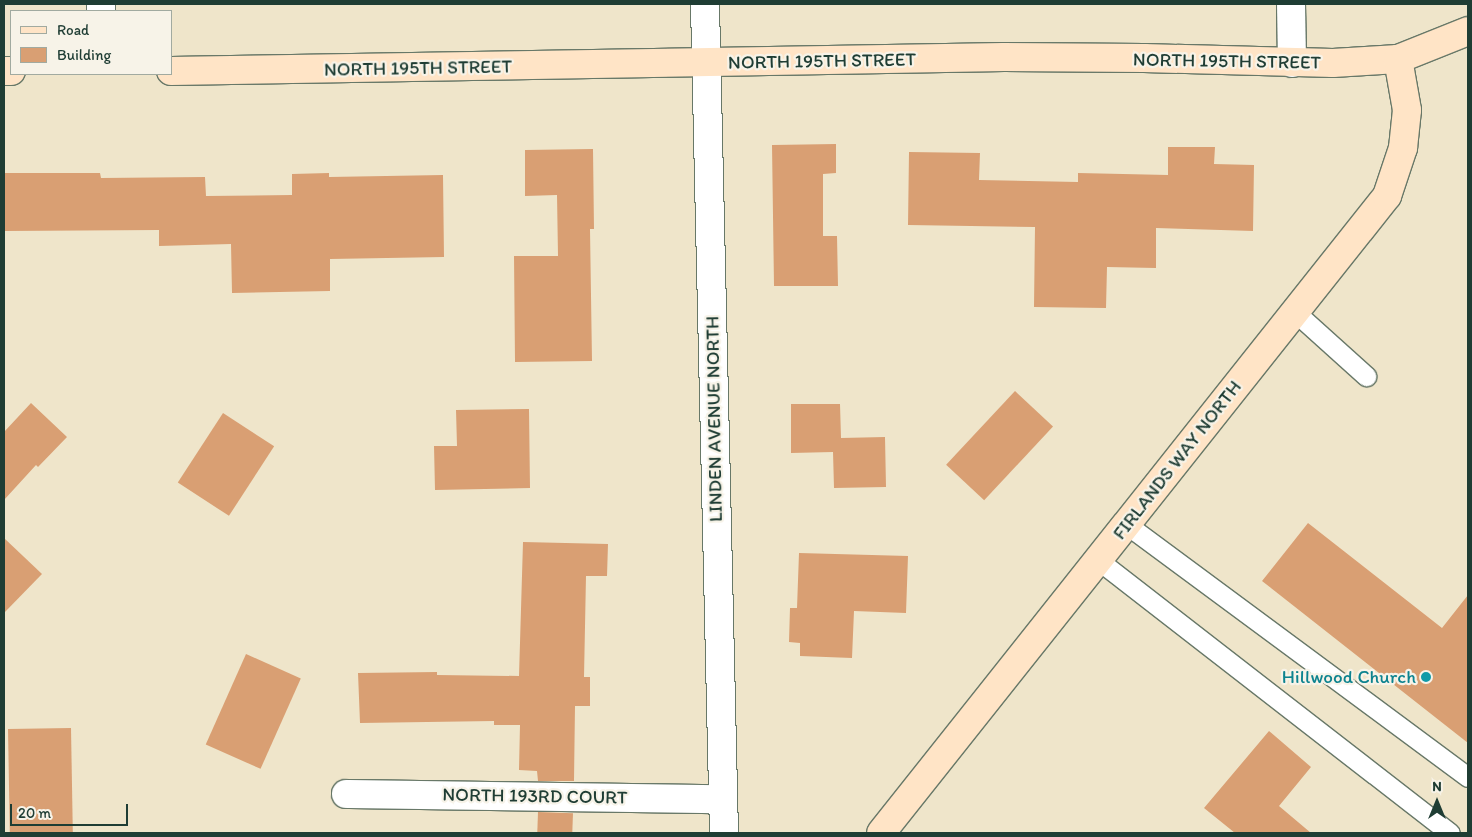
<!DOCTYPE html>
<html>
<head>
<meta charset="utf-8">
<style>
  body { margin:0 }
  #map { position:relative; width:1472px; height:837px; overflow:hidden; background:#efe5ca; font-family:Itim,sans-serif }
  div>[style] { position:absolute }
  .building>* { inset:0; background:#d99f73; transform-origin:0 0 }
  .roads { filter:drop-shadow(1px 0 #687868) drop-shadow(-1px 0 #687868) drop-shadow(0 1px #687868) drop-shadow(0 -1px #687868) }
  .lane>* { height:19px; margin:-9.5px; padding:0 9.5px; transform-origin:9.5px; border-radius:9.5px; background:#fff }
  .street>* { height:28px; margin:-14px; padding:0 14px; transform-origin:14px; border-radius:14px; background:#fff }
  .secondary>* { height:28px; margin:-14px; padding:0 14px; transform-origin:14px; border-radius:14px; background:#ffe4c6 }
  .dots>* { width:14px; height:14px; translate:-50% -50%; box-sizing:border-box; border:2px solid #f7f3e8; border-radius:50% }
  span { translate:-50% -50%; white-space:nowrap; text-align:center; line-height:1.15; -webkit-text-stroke:4.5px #f7f3e8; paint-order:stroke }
  .street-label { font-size:19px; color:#1f3d34 }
  .culture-label { font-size:19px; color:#0d838f }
  .right { translate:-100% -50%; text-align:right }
  .frame { position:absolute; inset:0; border:5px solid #1f3d34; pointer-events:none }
  .legend { position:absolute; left:10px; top:10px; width:162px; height:65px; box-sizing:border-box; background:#f7f3e8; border:1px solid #a1aaa0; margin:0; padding:6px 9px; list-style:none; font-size:15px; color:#1f3d34 }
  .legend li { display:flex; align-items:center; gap:10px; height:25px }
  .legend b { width:25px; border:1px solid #a1aaa0 }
  .north { position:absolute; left:1412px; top:777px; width:50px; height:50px; -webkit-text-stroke:4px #f7f3e8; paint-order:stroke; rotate:0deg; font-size:14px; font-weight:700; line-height:20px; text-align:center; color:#1f3d34 }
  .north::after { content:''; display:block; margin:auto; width:18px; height:22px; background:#1f3d34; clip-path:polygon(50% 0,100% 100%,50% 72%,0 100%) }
  .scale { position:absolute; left:10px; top:804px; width:118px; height:22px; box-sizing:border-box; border:2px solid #1f3d34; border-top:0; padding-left:6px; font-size:15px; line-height:18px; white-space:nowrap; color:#1f3d34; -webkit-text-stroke:4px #f7f3e8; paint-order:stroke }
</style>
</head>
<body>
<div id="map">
  <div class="building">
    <div style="clip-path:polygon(836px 144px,836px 173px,823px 174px,823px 236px,837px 236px,838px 286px,774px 286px,772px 145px)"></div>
    <div style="clip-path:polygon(1168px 147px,1215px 147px,1214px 164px,1254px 165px,1253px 231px,1156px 228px,1156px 268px,1107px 267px,1106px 308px,1034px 307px,1035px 227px,908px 225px,909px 152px,980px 153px,979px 180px,1078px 182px,1078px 173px,1168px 175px)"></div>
    <div style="clip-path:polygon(593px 149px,594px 229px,590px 229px,592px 361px,515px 362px,514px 256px,558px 256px,557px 195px,525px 196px,525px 150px)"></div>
    <div style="clip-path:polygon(4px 173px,100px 173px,101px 178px,205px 177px,206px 196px,292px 195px,292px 174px,329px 173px,329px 177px,443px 175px,444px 257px,330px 259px,330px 291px,232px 293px,231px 244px,159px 246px,159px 230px,4px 231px)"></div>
    <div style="left:1015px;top:391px;width:52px;height:101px;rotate:43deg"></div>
    <div style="clip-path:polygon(31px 403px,67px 437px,38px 467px,36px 465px,4px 500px,4px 432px)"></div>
    <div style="clip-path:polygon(791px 404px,840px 404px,841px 438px,885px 437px,886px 487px,834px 488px,833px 452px,791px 453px)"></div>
    <div style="clip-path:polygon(529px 409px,530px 488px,435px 490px,434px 446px,457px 446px,456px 410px)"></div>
    <div style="left:223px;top:413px;width:61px;height:83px;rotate:33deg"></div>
    <div style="clip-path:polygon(1308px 523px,1442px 628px,1468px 595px,1468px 743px,1262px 581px)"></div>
    <div style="clip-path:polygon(4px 538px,42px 574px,4px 613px)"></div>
    <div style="clip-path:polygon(523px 542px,608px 544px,607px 576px,586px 576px,584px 677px,590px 677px,590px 706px,575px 706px,574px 781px,538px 781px,537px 771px,519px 770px,520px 725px,494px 725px,494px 721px,360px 723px,358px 673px,437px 672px,437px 675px,519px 676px)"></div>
    <div style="clip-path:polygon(799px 553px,908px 556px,906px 613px,854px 611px,852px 658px,800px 656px,800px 643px,789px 642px,790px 608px,797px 608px)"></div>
    <div style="left:246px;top:654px;width:60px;height:99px;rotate:24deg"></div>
    <div style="left:71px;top:728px;width:105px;height:63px;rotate:89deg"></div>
    <div style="clip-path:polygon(1269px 731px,1311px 767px,1279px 806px,1311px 833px,1235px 833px,1204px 808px)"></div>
    <div style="left:538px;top:812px;width:35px;height:21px;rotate:2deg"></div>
  </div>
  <div class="roads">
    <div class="lane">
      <div style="left:1295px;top:312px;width:96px;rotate:42deg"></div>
      <div style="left:1126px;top:524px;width:425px;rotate:36.5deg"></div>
      <div style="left:1098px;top:560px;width:445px;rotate:37.8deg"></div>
    </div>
    <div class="street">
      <div style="left:705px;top:4px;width:829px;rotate:88.69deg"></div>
      <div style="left:1291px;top:4px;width:59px;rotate:89deg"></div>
      <div style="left:101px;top:11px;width:7px;rotate:-90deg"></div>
      <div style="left:346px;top:794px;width:377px;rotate:0.8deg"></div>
    </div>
    <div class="secondary">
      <div style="left:4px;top:71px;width:7px"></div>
      <div style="left:171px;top:71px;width:833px;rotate:-0.96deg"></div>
      <div style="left:1004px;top:57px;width:140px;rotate:0.4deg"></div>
      <div style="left:1144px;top:58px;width:189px;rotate:1.5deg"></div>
      <div style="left:1333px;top:63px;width:65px;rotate:-3.5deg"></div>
      <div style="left:1398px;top:59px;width:75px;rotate:-21.8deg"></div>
      <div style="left:881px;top:833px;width:814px;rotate:-51.54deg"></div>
      <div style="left:1387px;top:196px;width:51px;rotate:-71.6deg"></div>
      <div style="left:1403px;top:148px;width:38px;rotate:-84deg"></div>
      <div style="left:1407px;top:110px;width:52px;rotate:-100deg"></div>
    </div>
  </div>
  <div class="dots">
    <div style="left:1426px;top:677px;background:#0f9aa8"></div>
  </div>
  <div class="street-label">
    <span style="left:822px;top:61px;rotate:-1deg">NORTH 195TH STREET</span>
    <span style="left:1227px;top:61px;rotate:1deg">NORTH 195TH STREET</span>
    <span style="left:418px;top:68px;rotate:-1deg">NORTH 195TH STREET</span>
    <span style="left:714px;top:419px;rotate:-91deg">LINDEN AVENUE NORTH</span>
    <span style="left:1177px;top:460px;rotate:-52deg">FIRLANDS WAY NORTH</span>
    <span style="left:535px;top:796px;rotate:1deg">NORTH 193RD COURT</span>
  </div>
  <div class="culture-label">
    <span class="right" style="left:1416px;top:677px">Hillwood Church</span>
  </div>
  <div class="frame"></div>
  <ul class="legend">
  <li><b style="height:6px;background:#ffe4c6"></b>Road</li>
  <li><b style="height:14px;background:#d99f73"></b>Building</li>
  </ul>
  <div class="north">N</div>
  <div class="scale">20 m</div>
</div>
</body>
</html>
